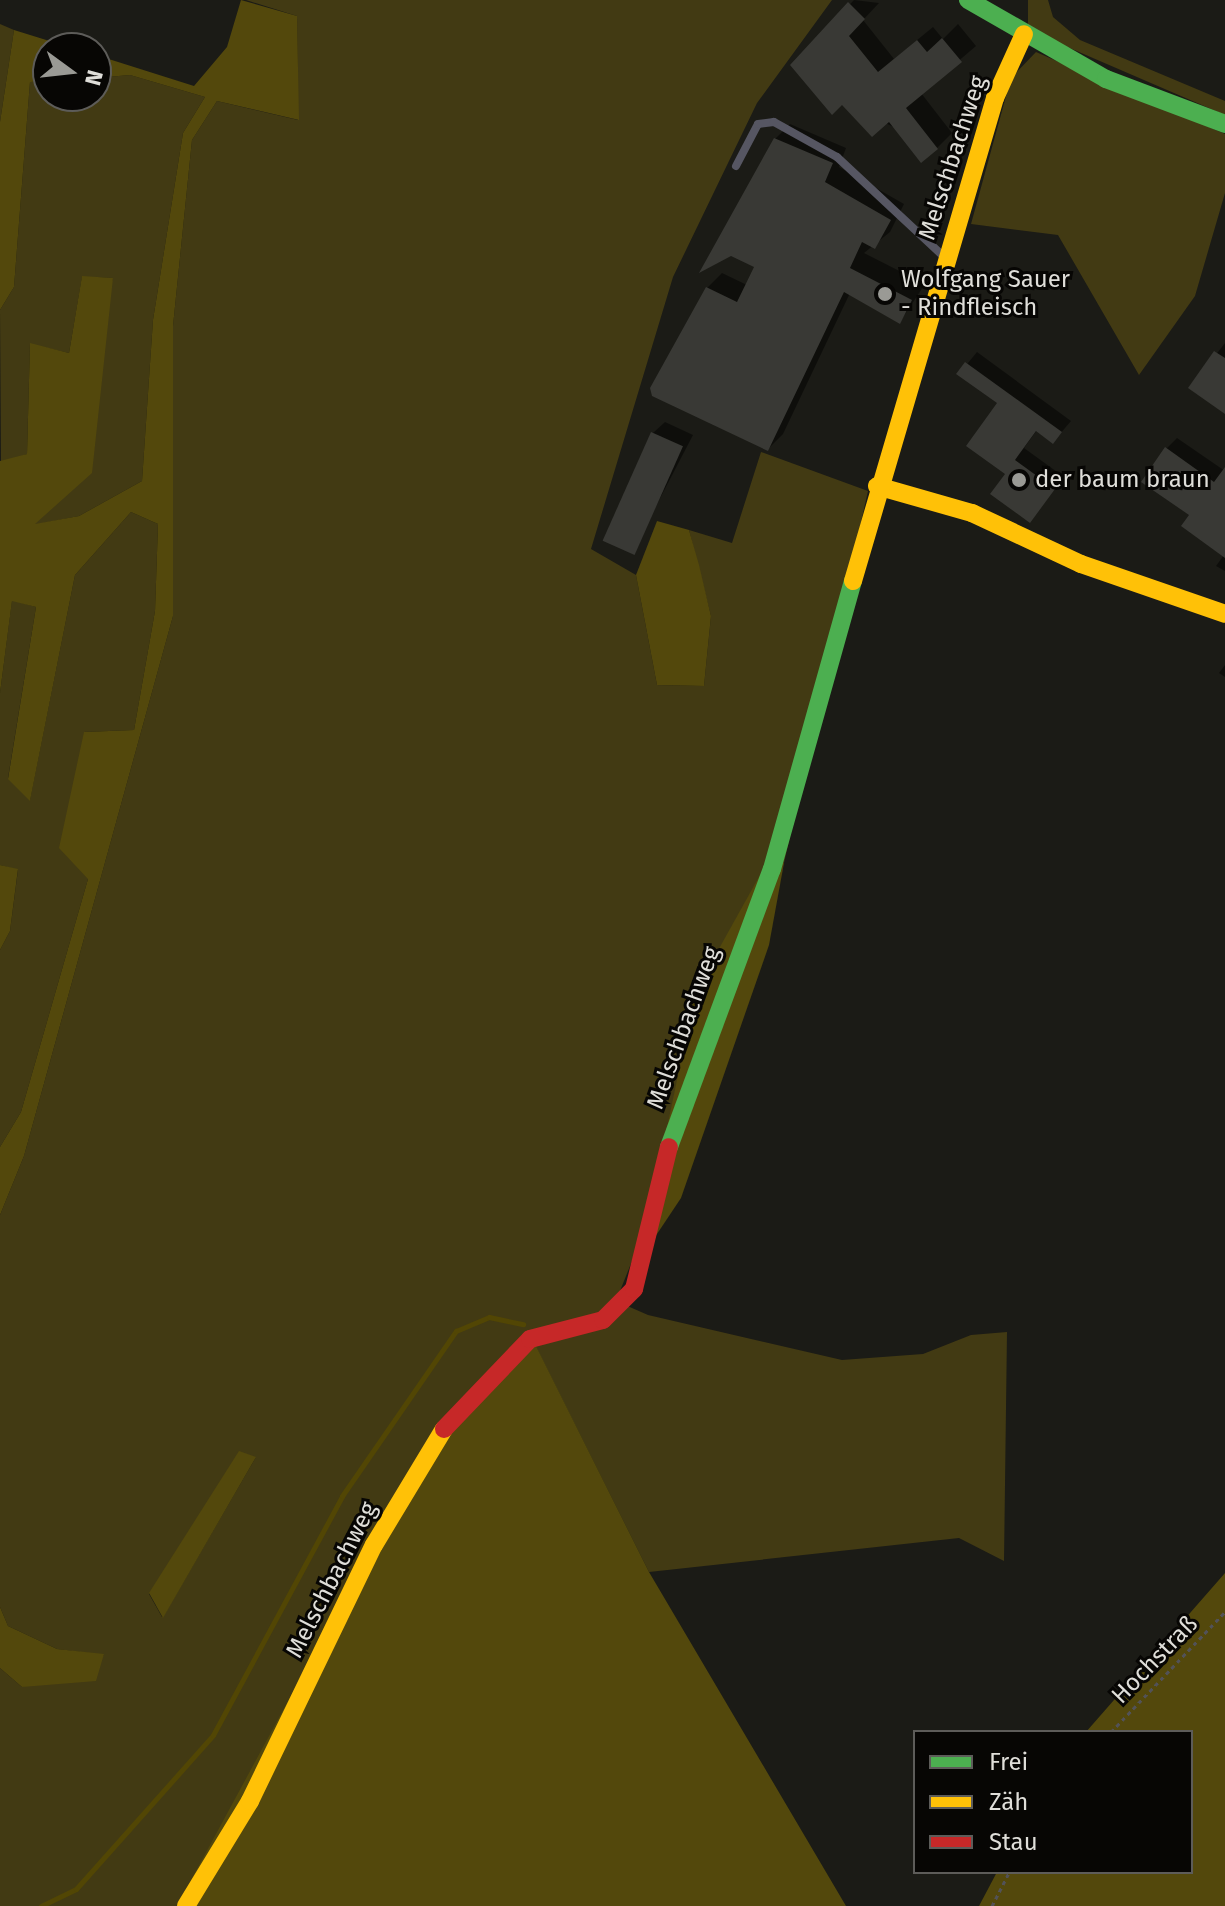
<!DOCTYPE html>
<html>
<head>
<meta charset="utf-8">
<style>
  body { margin:0 }
  #map { position:relative; width:1225px; height:1906px; overflow:hidden; background:#1b1b16; font-family:"Fira Sans",sans-serif }
  div>[style] { position:absolute }
  .green>* { inset:0; background:#423a13 }
  .forest>* { inset:0; background:#53480c }
  .shadow>* { inset:0; background:#0007 }
  .stream>* { height:5px; margin:-2.5px; padding:0 2.5px; transform-origin:2.5px; border-radius:2.5px; background:#524604 }
  .building>* { inset:0; background:#393935; transform-origin:0 0 }
  .path>* { height:3px; margin-top:-1.5px; transform-origin:0; background:repeating-linear-gradient(90deg,#525258 0 4px,transparent 0 8px) }
  .lane>* { height:8px; margin:-4px; padding:0 4px; transform-origin:4px; border-radius:4px; background:#565662 }
  .fast>* { height:18px; margin:-9px; padding:0 9px; transform-origin:9px; border-radius:9px; background:#4caf50 }
  .slow>* { height:18px; margin:-9px; padding:0 9px; transform-origin:9px; border-radius:9px; background:#ffc107 }
  .jam>* { height:18px; margin:-9px; padding:0 9px; transform-origin:9px; border-radius:9px; background:#c62828 }
  .dots>* { width:22px; height:22px; translate:-50% -50%; box-sizing:border-box; border:4px solid #070604; border-radius:50% }
  span { translate:-50% -50%; white-space:nowrap; text-align:center; line-height:1.15; -webkit-text-stroke:6px #070604; paint-order:stroke }
  .street-label { font-size:24px; color:#dfded9 }
  .poi-label { font-size:24px; color:#dfded9 }
  .left { translate:0 -50%; text-align:left }
  .legend { position:absolute; left:913px; top:1730px; width:280px; height:144px; box-sizing:border-box; background:#070604; border:2px solid #5d5c59; margin:0; padding:10px 14px; list-style:none; font-size:24px; color:#dfded9 }
  .legend li { display:flex; align-items:center; gap:16px; height:40px }
  .legend b { width:40px; border:2px solid #5d5c59 }
  .north { position:absolute; left:32px; top:32px; width:80px; height:80px; box-sizing:border-box; background:#070604; border:2px solid #5d5c59; border-radius:50%; rotate:105deg; font-size:22px; font-weight:700; line-height:32px; text-align:center; color:#dfded9 }
  .north::after { content:''; display:block; margin:auto; width:28px; height:36px; background:#9a9a95; clip-path:polygon(50% 0,100% 100%,50% 72%,0 100%) }
</style>
</head>
<body>
<div id="map">
  <div class="green">
    <div style="clip-path:polygon(evenodd,246px 0,832px 0,757px 103px,673px 277px,591px 549px,636px 575px,657px 685px,704px 686px,711px 616px,689px 530px,732px 543px,761px 452px,868px 491px,784px 863px,661px 1156px,644px 1231px,616px 1301px,648px 1315px,842px 1360px,923px 1354px,971px 1335px,1007px 1332px,1004px 1561px,959px 1538px,649px 1572px,529px 1333px,177px 1906px,0 1906px,0 1668px,22px 1687px,104px 1655px,57px 1649px,8px 1626px,0 1607px,0 1215px,24px 1156px,173px 616px,173px 326px,192px 140px,217px 101px,298px 120px,297px 16px,246px 0,256px 1457px,163px 1617px,162px 1617px,149px 1594px,256px 1457px)"></div>
    <div style="clip-path:polygon(1028px 0,1048px 0,1053px 17px,1080px 40px,1225px 101px,1225px 115px,1028px 30px)"></div>
    <div style="clip-path:polygon(0 24px,14px 30px,0 122px)"></div>
    <div style="clip-path:polygon(1036px 52px,1225px 134px,1225px 193px,1195px 296px,1139px 375px,1058px 235px,971px 224px,1011px 78px)"></div>
    <div style="clip-path:polygon(130px 75px,205px 97px,183px 133px,153px 320px,142px 481px,79px 516px,34px 525px,113px 278px,82px 277px,69px 353px,30px 344px,27px 454px,1px 464px,0 310px,14px 287px,30px 82px,48px 81px,48px 96px,96px 96px,96px 78px)"></div>
    <div style="clip-path:polygon(131px 512px,158px 524px,155px 611px,134px 730px,84px 732px,88px 879px,21px 1112px,0 1147px,0 950px,10px 931px,18px 870px,0 865px,0 693px,12px 600px,36px 607px,8px 778px,30px 800px,75px 575px)"></div>
  </div>
  <div class="forest">
    <div style="clip-path:polygon(241px 0,297px 16px,299px 120px,217px 101px,192px 140px,173px 326px,173px 616px,24px 1156px,0 1215px,0 1147px,21px 1112px,88px 879px,59px 848px,84px 732px,134px 730px,155px 611px,158px 524px,131px 512px,75px 575px,30px 801px,8px 779px,36px 607px,12px 601px,0 693px,0 461px,27px 454px,30px 343px,69px 353px,82px 276px,113px 278px,92px 473px,35px 524px,79px 516px,142px 481px,153px 320px,183px 133px,205px 97px,130px 75px,96px 78px,96px 55px,194px 86px,227px 47px)"></div>
    <div style="clip-path:polygon(14px 30px,72px 48px,48px 48px,48px 81px,30px 82px,14px 287px,0 310px,0 122px)"></div>
    <div style="clip-path:polygon(657px 521px,689px 530px,699px 565px,711px 616px,704px 686px,657px 685px,636px 575px)"></div>
    <div style="clip-path:polygon(784px 863px,769px 945px,681px 1198px,655px 1237px,661px 1156px,696px 990px,765px 866px)"></div>
    <div style="clip-path:polygon(0 865px,18px 869px,10px 931px,0 950px)"></div>
    <div style="clip-path:polygon(529px 1332px,649px 1572px,846px 1906px,177px 1906px,426px 1446px)"></div>
    <div style="clip-path:polygon(239px 1451px,256px 1457px,163px 1618px,149px 1593px)"></div>
    <div style="clip-path:polygon(1225px 1573px,1225px 1906px,979px 1906px,997px 1872px,1191px 1872px,1191px 1732px,1086px 1732px)"></div>
    <div style="clip-path:polygon(0 1607px,8px 1626px,57px 1649px,104px 1654px,96px 1681px,22px 1687px,0 1668px)"></div>
  </div>
  <div class="shadow">
    <div style="clip-path:polygon(854px 0,879px 3px,863px 20px,894px 59px,933px 27px,943px 39px,958px 24px,976px 46px,921px 93px,952px 133px,937px 148px,842px 102px,793px 65px)"></div>
    <div style="clip-path:polygon(790px 124px,846px 148px,839px 167px,904px 204px,890px 232px,864px 253px,925px 284px,900px 322px,850px 293px,783px 434px,768px 449px,707px 288px,722px 273px,747px 285px,757px 266px,775px 139px)"></div>
    <div style="clip-path:polygon(1225px 343px,1225px 412px,1191px 387px)"></div>
    <div style="clip-path:polygon(977px 352px,1071px 421px,1053px 442px,1037px 430px,1024px 448px,1064px 477px,1030px 520px,1008px 473px,999px 403px,959px 374px)"></div>
    <div style="clip-path:polygon(665px 422px,693px 435px,632px 552px,653px 433px)"></div>
    <div style="clip-path:polygon(1177px 438px,1225px 471px,1225px 571px,1216px 566px,1224px 555px,1192px 515px,1166px 449px)"></div>
    <div style="clip-path:polygon(1225px 665px,1225px 677px,1219px 673px)"></div>
  </div>
  <div class="stream">
    <div style="left:41px;top:1906px;width:39px;rotate:-26deg"></div>
    <div style="left:76px;top:1889px;width:206px;rotate:-48.3deg"></div>
    <div style="left:213px;top:1735px;width:272px;rotate:-61.6deg"></div>
    <div style="left:342px;top:1496px;width:201px;rotate:-55.4deg"></div>
    <div style="left:456px;top:1331px;width:36px;rotate:-23deg"></div>
    <div style="left:489px;top:1317px;width:35px;rotate:12deg"></div>
  </div>
  <div class="building">
    <div style="clip-path:polygon(848px 2px,865px 19px,849px 36px,878px 72px,917px 40px,927px 52px,942px 38px,962px 62px,906px 108px,938px 149px,921px 163px,889px 122px,872px 137px,842px 105px,832px 115px,790px 65px)"></div>
    <div style="clip-path:polygon(774px 138px,833px 163px,825px 182px,891px 220px,875px 249px,862px 242px,850px 268px,912px 300px,900px 324px,844px 292px,768px 451px,652px 396px,650px 388px,706px 287px,737px 302px,754px 267px,731px 256px,699px 273px)"></div>
    <div style="clip-path:polygon(1214px 351px,1225px 358px,1225px 414px,1188px 388px)"></div>
    <div style="clip-path:polygon(965px 362px,1062px 432px,1053px 444px,1036px 431px,1015px 460px,1055px 489px,1030px 523px,990px 494px,1005px 474px,966px 446px,997px 403px,956px 374px)"></div>
    <div style="left:651px;top:432px;width:35px;height:119px;rotate:24deg"></div>
    <div style="clip-path:polygon(1165px 447px,1214px 482px,1225px 467px,1225px 558px,1181px 526px,1189px 515px,1141px 482px)"></div>
  </div>
  <div class="path">
    <div style="left:1111px;top:1732px;width:166px;rotate:-46.5deg"></div>
    <div style="left:992px;top:1906px;width:38px;rotate:-63deg"></div>
  </div>
  <div class="lane">
    <div style="left:736px;top:166px;width:47px;rotate:-62.4deg"></div>
    <div style="left:758px;top:124px;width:16px;rotate:-7deg"></div>
    <div style="left:774px;top:122px;width:72px;rotate:29.1deg"></div>
    <div style="left:837px;top:157px;width:144px;rotate:43deg"></div>
  </div>
  <div class="fast">
    <div style="left:968px;top:0;width:159px;rotate:29.8deg"></div>
    <div style="left:1106px;top:79px;width:127px;rotate:20.7deg"></div>
    <div style="left:669px;top:1147px;width:296px;rotate:-69.7deg"></div>
    <div style="left:772px;top:869px;width:299px;rotate:-74.3deg"></div>
  </div>
  <div class="slow">
    <div style="left:877px;top:486px;width:99px;rotate:15.9deg"></div>
    <div style="left:972px;top:513px;width:120px;rotate:25.1deg"></div>
    <div style="left:1081px;top:564px;width:152px;rotate:19.1deg"></div>
    <div style="left:853px;top:581px;width:503px;rotate:-73.62deg"></div>
    <div style="left:995px;top:98px;width:70px;rotate:-65.6deg"></div>
    <div style="left:186px;top:1906px;width:123px;rotate:-58.6deg"></div>
    <div style="left:250px;top:1801px;width:284px;rotate:-64.2deg"></div>
    <div style="left:374px;top:1545px;width:135px;rotate:-58.9deg"></div>
  </div>
  <div class="jam">
    <div style="left:444px;top:1429px;width:124px;rotate:-46.3deg"></div>
    <div style="left:530px;top:1339px;width:75px;rotate:-14.6deg"></div>
    <div style="left:603px;top:1320px;width:44px;rotate:-45deg"></div>
    <div style="left:634px;top:1289px;width:146px;rotate:-76.2deg"></div>
  </div>
  <div class="dots">
    <div style="left:885px;top:294px;background:#9a9a95"></div>
    <div style="left:1019px;top:480px;background:#9a9a95"></div>
  </div>
  <div class="street-label">
    <span style="left:953px;top:158px;rotate:-72deg">Melschbachweg</span>
    <span style="left:684px;top:1028px;rotate:-70deg">Melschbachweg</span>
    <span style="left:332px;top:1580px;rotate:-63deg">Melschbachweg</span>
    <span style="left:1155px;top:1660px;rotate:-46deg">Hochstraß</span>
  </div>
  <div class="poi-label">
    <span class="left" style="left:901px;top:294px">Wolfgang Sauer<br>- Rindfleisch</span>
    <span class="left" style="left:1035px;top:480px">der baum braun</span>
  </div>
  <ul class="legend">
  <li><b style="height:10px;background:#4caf50"></b>Frei</li>
  <li><b style="height:10px;background:#ffc107"></b>Zäh</li>
  <li><b style="height:10px;background:#c62828"></b>Stau</li>
  </ul>
  <div class="north">N</div>
</div>
</body>
</html>
